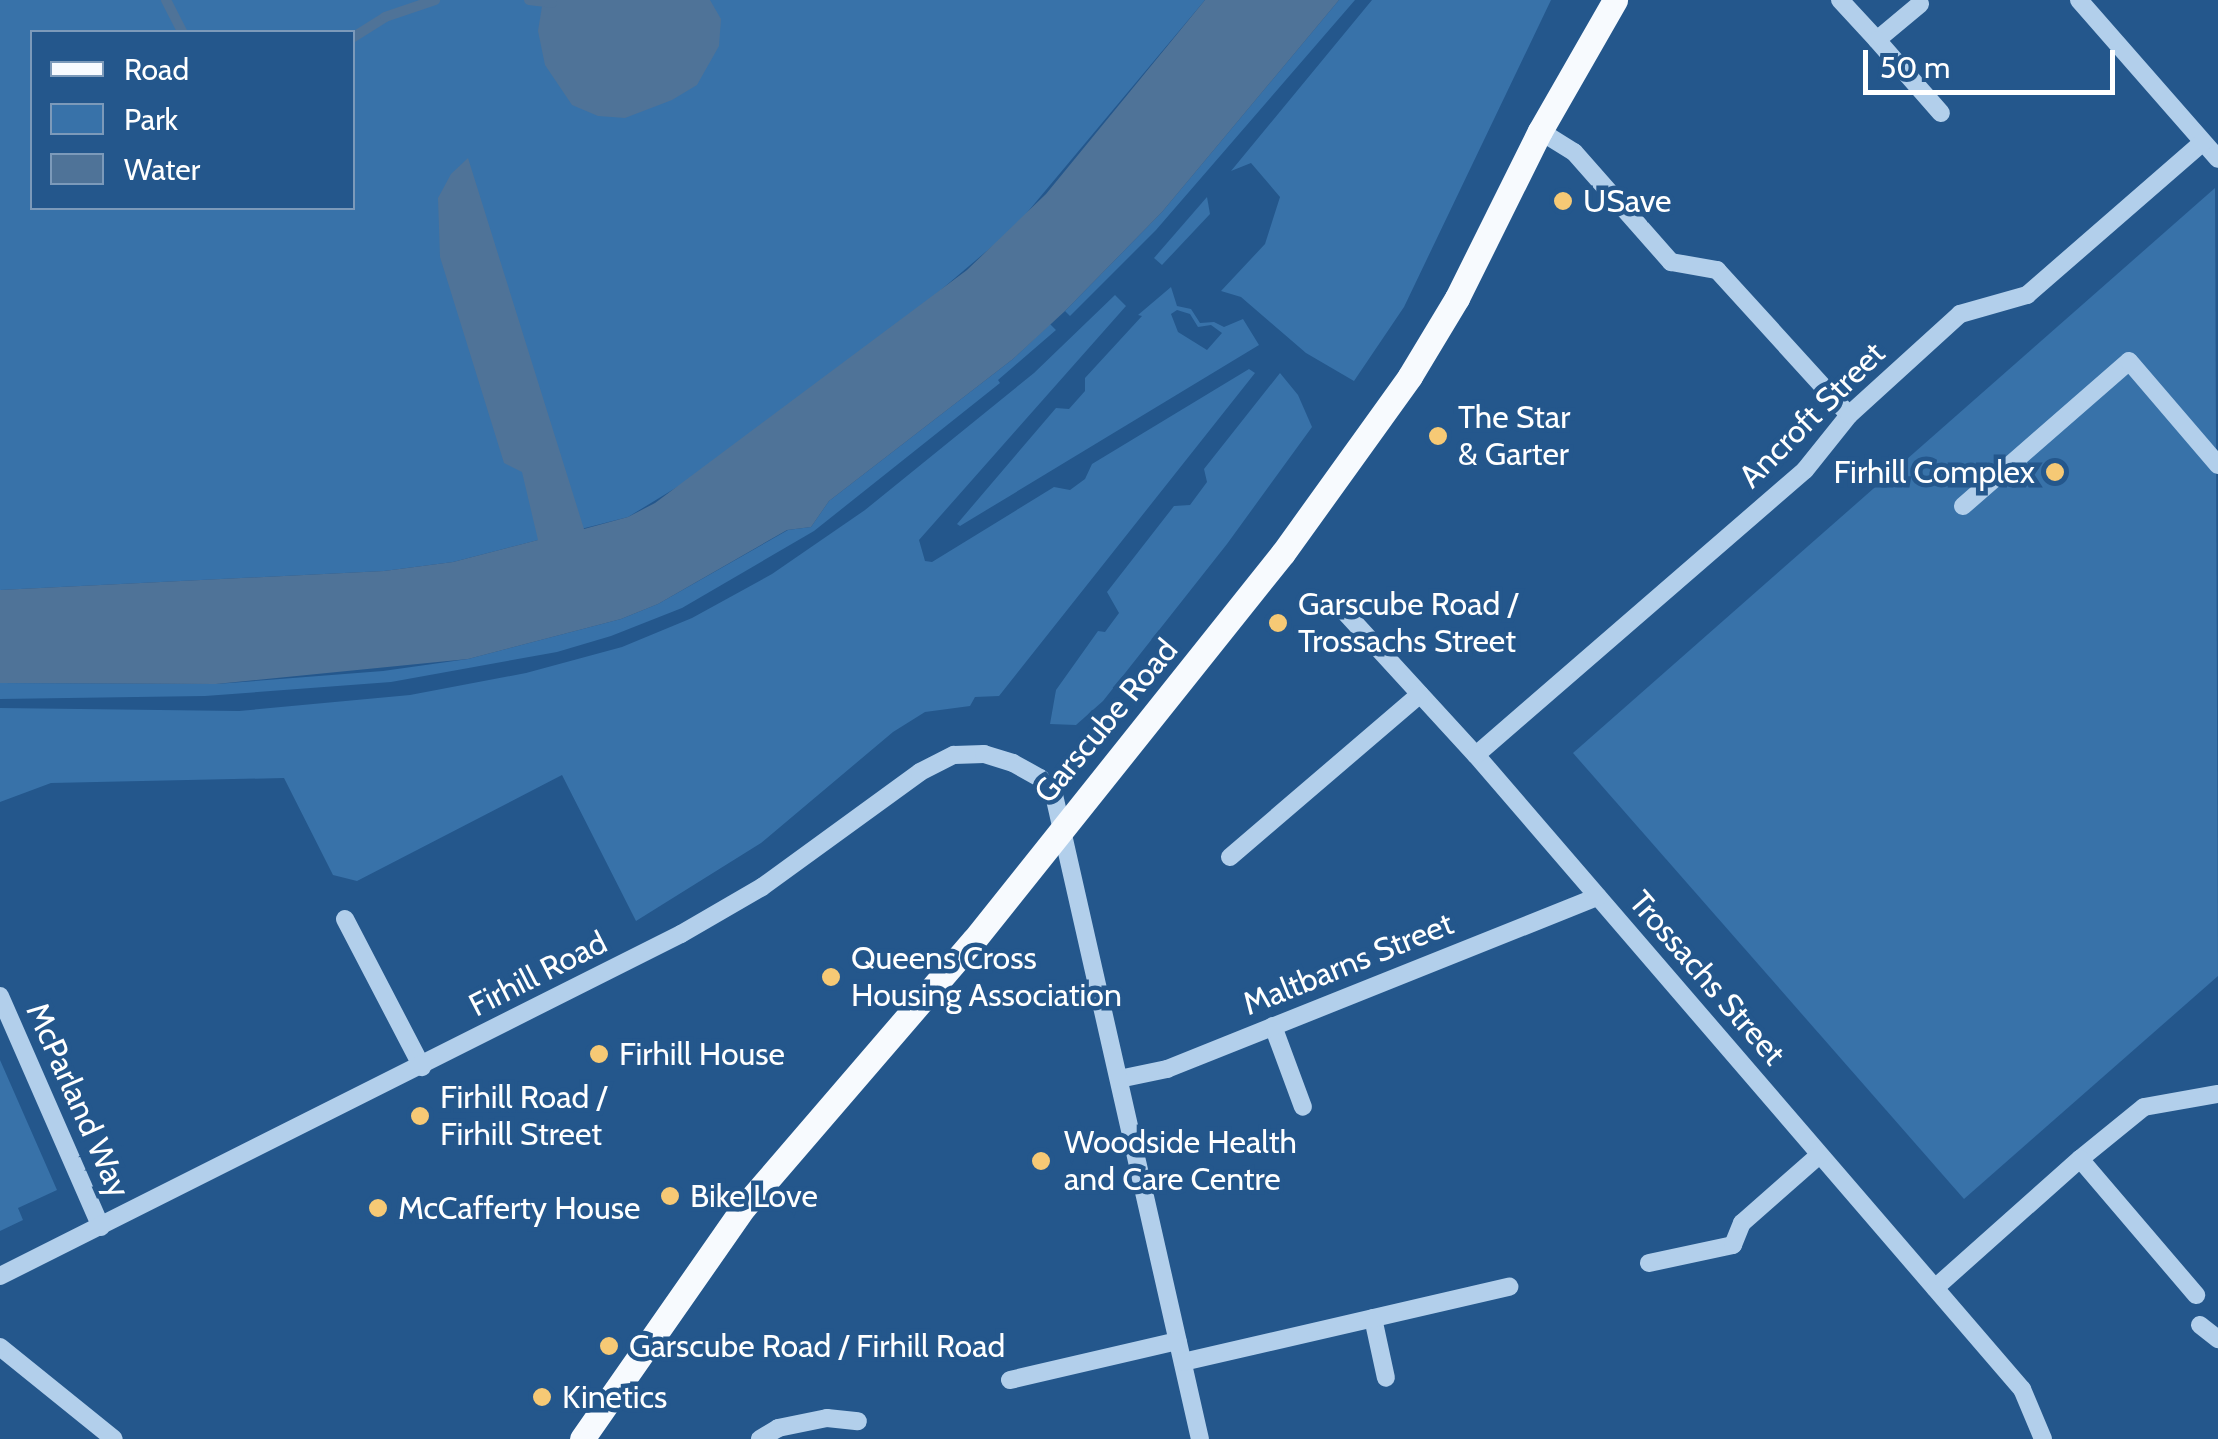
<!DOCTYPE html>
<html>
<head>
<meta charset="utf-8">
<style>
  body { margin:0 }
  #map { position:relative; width:2218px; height:1439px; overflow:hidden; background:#24578c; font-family:Cabin,sans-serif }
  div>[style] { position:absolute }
  .green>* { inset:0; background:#3872a9 }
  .water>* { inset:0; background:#4f7398 }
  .stream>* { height:10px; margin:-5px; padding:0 5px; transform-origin:5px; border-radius:5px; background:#4f7398 }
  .minor>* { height:18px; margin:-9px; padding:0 9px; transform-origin:9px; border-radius:9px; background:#b2cfeb }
  .major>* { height:25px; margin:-12.5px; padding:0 12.5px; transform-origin:12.5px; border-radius:12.5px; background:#f7fafe }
  .dots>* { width:28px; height:28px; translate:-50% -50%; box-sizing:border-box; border:5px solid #24578c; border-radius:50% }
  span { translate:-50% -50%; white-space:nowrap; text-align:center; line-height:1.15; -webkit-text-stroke:9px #24578c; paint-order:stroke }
  .poi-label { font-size:32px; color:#fff }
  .left { translate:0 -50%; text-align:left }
  .right { translate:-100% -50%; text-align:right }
  .street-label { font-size:32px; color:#fff }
  .legend { position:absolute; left:30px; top:30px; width:325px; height:180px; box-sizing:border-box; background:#24578c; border:2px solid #7c9aba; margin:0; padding:12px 18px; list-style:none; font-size:30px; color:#fff }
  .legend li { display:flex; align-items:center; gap:20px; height:50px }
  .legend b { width:50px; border:2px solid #7c9aba }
  .scale { position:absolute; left:1863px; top:50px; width:252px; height:45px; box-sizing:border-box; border:5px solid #fff; border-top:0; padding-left:12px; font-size:30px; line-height:35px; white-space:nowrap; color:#fff; -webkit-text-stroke:8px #24578c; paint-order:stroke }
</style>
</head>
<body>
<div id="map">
  <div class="green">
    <div style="clip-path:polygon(evenodd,0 0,1205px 0,1015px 227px,929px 300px,687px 481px,628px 517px,453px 562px,384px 571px,0 590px,0 0,32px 32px,352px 32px,352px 208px,32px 208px,32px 32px)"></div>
    <div style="clip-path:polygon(1339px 0,1355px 0,1156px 230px,1070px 316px,1065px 311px,1162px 212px)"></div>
    <div style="clip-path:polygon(1372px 0,1551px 0,1404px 307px,1354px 381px,1306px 353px,1241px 297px,1221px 291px,1265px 244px,1280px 197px,1251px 163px,1231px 171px)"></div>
    <div style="clip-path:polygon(2215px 188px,2218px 976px,1964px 1199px,1573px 753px)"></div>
    <div style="clip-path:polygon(1207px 197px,1210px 214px,1162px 265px,1154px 258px)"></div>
    <div style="clip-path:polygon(evenodd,1171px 287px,1177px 306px,1191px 309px,1200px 323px,1214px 322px,1224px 327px,1243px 319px,1259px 345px,960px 526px,957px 524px,1056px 408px,1069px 409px,1085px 391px,1085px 378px,1142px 316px,1138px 315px,1171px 287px,1177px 310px,1190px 314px,1198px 327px,1211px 325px,1222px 333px,1207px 350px,1178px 332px,1171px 314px,1177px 310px)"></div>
    <div style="clip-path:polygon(1115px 295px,1126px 306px,919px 540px,925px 561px,932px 562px,1054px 487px,1070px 490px,1085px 479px,1092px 464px,1249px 369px,1255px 373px,999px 696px,975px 697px,970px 706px,925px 712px,893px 732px,761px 843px,636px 921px,562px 775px,357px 881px,333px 875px,284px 778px,51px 783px,0 802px,0 708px,239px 711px,410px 695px,526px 673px,622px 647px,692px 618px,772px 574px,865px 510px,1034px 373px)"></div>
    <div style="clip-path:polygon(1050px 324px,1056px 330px,998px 380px,1000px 383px,814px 531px,682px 608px,611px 636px,557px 652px,391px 682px,205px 696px,0 699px,0 683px,216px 684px,383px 671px,468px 659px,621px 619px,658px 604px,788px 530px,811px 527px,829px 501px,1013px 359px)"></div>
    <div style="clip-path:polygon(1280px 373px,1298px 395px,1312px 427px,1227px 544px,1103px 701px,1076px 725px,1050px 724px,1056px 690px,1098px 631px,1105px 632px,1119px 613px,1107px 592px,1174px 506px,1190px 505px,1207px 482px,1204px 469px)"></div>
    <div style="clip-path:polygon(0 1060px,57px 1190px,18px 1208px,23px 1220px,0 1231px)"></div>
  </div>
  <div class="water">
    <div style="clip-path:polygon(543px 0,710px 0,721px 19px,719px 46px,697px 85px,672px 100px,625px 118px,598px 116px,572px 105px,545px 65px,538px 31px)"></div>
    <div style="clip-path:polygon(1205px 0,1339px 0,1162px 212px,1065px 311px,1013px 359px,829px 501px,811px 527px,787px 530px,658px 604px,621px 619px,468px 659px,216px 684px,0 683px,0 590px,384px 571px,453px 562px,538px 540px,522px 472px,504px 463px,440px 257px,438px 198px,451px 174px,468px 158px,584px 529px,628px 517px,655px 503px,967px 270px,1046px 194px)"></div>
  </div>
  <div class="stream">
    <div style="left:166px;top:0;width:36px;rotate:63deg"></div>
    <div style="left:529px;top:0;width:23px;rotate:7deg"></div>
    <div style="left:352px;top:38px;width:39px;rotate:-32deg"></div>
    <div style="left:385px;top:17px;width:53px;rotate:-18.8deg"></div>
  </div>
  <div class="minor">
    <div style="left:1840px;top:0;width:54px;rotate:47.2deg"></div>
    <div style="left:2079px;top:0;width:211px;rotate:48.8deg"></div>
    <div style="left:1920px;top:4px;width:56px;rotate:140.1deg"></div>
    <div style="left:1877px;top:40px;width:97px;rotate:48.8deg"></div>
    <div style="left:1540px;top:131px;width:40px;rotate:32deg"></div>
    <div style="left:1574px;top:152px;width:147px;rotate:48.6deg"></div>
    <div style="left:1671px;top:262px;width:47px;rotate:9.9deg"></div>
    <div style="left:1717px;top:270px;width:196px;rotate:47.7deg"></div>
    <div style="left:1963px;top:506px;width:220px;rotate:-41.1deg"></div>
    <div style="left:2129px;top:361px;width:137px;rotate:49.4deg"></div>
    <div style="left:1342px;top:609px;width:198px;rotate:47.5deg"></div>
    <div style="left:1476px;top:755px;width:837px;rotate:49.27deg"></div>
    <div style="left:2022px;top:1389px;width:54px;rotate:67.2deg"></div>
    <div style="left:1476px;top:755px;width:435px;rotate:-40.9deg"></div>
    <div style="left:1805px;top:470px;width:70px;rotate:-51.3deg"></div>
    <div style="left:1849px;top:415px;width:150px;rotate:-42.3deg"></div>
    <div style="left:1960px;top:314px;width:70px;rotate:-15.8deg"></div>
    <div style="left:2027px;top:295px;width:233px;rotate:-41deg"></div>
    <div style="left:1230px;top:857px;width:250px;rotate:-40.6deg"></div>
    <div style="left:345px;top:919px;width:167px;rotate:62.5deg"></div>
    <div style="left:0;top:996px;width:252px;rotate:66.4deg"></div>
    <div style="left:1273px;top:1026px;width:86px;rotate:69.7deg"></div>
    <div style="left:1119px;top:1079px;width:49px;rotate:-11.8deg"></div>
    <div style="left:1167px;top:1069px;width:464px;rotate:-21.8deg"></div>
    <div style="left:2080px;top:1159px;width:82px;rotate:-39.1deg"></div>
    <div style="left:2144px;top:1107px;width:75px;rotate:-10deg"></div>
    <div style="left:1649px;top:1263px;width:86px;rotate:-12.1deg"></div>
    <div style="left:1733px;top:1245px;width:24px;rotate:-68deg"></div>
    <div style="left:1742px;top:1223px;width:103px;rotate:-41.4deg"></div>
    <div style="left:0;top:1276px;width:762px;rotate:-26.67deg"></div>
    <div style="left:681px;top:934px;width:94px;rotate:-30.1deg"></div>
    <div style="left:762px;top:887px;width:195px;rotate:-36deg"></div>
    <div style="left:920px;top:772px;width:38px;rotate:-27deg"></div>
    <div style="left:954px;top:755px;width:30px;rotate:-2deg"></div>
    <div style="left:984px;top:754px;width:30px;rotate:17deg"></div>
    <div style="left:1013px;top:763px;width:31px;rotate:29deg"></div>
    <div style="left:1040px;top:778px;width:22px;rotate:51deg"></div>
    <div style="left:1054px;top:795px;width:660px;rotate:77.23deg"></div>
    <div style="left:1935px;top:1288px;width:194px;rotate:-41.7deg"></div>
    <div style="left:2080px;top:1159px;width:179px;rotate:49.5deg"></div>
    <div style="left:1373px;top:1318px;width:61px;rotate:77.8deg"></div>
    <div style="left:2200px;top:1325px;width:23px;rotate:38deg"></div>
    <div style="left:0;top:1347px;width:146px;rotate:38.9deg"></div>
    <div style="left:1183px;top:1362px;width:335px;rotate:-13deg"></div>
    <div style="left:1010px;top:1380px;width:172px;rotate:-13.1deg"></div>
    <div style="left:760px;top:1439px;width:21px;rotate:-31deg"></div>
    <div style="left:778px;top:1428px;width:50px;rotate:-11.5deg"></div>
    <div style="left:827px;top:1418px;width:31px;rotate:6deg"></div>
  </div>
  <div class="major">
    <div style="left:582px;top:1439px;width:283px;rotate:-55.1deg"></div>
    <div style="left:744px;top:1207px;width:352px;rotate:-49.3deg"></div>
    <div style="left:974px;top:940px;width:495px;rotate:-51.4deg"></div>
    <div style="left:1283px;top:553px;width:218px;rotate:-54.3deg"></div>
    <div style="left:1410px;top:376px;width:91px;rotate:-58.9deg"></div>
    <div style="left:1457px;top:298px;width:186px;rotate:-63.6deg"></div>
    <div style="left:1540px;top:131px;width:151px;rotate:-60.2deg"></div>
  </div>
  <div class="dots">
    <div style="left:1563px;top:201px;background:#f6c975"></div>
    <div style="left:1438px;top:436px;background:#f6c975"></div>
    <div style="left:2055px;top:472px;background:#f6c975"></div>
    <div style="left:1278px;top:623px;background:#f6c975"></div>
    <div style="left:831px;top:977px;background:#f6c975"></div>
    <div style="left:599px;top:1054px;background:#f6c975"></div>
    <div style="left:420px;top:1116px;background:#f6c975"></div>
    <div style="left:1041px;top:1161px;background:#f6c975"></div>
    <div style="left:670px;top:1196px;background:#f6c975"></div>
    <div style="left:378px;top:1208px;background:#f6c975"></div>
    <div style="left:609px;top:1346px;background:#f6c975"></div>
    <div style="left:542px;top:1397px;background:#f6c975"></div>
  </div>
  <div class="poi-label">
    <span class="left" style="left:1583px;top:201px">USave</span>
    <span class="left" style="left:1458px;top:436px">The Star<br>&amp; Garter</span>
    <span class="right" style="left:2035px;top:472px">Firhill Complex</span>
    <span class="left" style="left:1298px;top:623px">Garscube Road /<br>Trossachs Street</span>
    <span class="left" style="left:851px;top:977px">Queens Cross<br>Housing Association</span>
    <span class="left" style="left:619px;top:1054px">Firhill House</span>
    <span class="left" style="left:440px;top:1116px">Firhill Road /<br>Firhill Street</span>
    <span class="left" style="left:1064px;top:1161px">Woodside Health<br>and Care Centre</span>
    <span class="left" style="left:690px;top:1196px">Bike Love</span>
    <span class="left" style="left:398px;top:1208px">McCafferty House</span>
    <span class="left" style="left:629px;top:1346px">Garscube Road / Firhill Road</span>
    <span class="left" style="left:562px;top:1397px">Kinetics</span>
  </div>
  <div class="street-label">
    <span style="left:1812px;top:415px;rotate:-45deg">Ancroft Street</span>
    <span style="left:1106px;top:721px;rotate:-50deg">Garscube Road</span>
    <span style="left:1348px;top:964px;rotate:-22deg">Maltbarns Street</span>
    <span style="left:538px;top:974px;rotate:-27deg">Firhill Road</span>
    <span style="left:1707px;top:978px;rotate:49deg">Trossachs Street</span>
    <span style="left:78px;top:1100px;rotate:66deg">McParland Way</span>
  </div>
  <ul class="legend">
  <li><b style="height:12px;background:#f7fafe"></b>Road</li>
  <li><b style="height:28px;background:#3872a9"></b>Park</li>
  <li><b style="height:28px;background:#4f7398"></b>Water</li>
  </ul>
  <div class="scale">50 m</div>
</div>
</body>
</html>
